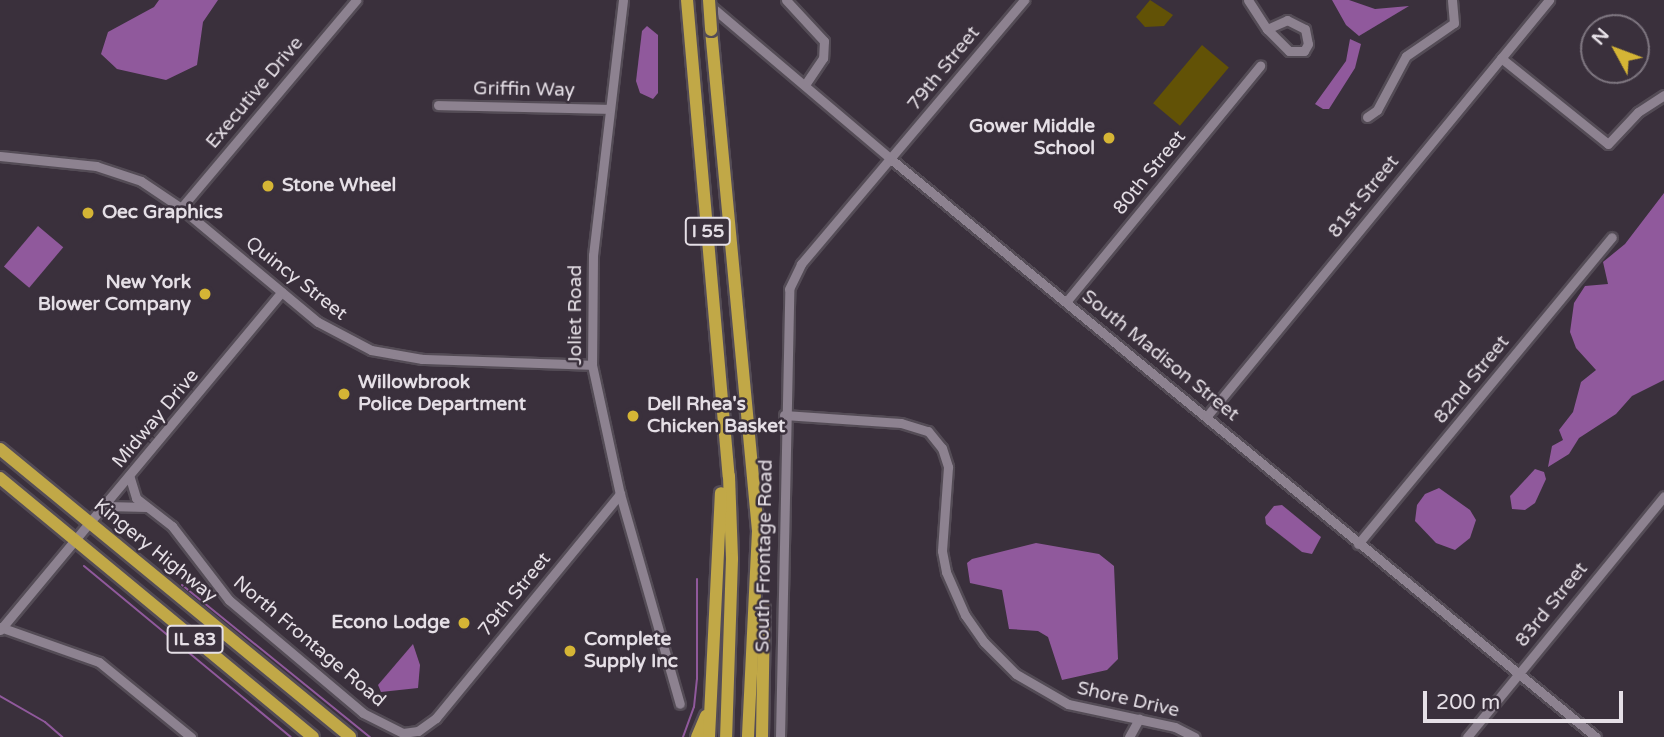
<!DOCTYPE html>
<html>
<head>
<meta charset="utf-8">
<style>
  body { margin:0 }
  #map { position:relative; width:1664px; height:737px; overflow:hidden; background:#3a303c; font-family:"Varela Round",sans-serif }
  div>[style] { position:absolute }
  .green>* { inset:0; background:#625206; transform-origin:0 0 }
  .water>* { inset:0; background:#90599c; transform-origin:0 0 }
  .stream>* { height:2px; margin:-1px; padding:0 1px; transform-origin:1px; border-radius:1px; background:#90599c }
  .roads { filter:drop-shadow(2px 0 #544c56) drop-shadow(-2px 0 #544c56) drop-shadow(0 2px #544c56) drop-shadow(0 -2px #544c56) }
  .minor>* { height:9px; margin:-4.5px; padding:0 4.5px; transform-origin:4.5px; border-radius:4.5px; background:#8d8290 }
  .highway>* { height:12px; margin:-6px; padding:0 6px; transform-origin:6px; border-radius:6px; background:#c1a847 }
  .bridges { filter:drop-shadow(2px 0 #544c56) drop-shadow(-2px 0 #544c56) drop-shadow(0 2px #544c56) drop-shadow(0 -2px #544c56) }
  .highway-bridge>* { height:12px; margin:-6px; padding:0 6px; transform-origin:6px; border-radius:6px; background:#c1a847 }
  .dots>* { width:19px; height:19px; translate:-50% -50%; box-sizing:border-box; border:4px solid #3a303c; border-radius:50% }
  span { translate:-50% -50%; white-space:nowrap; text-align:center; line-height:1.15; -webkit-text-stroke:5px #3a303c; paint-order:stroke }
  .shield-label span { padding:2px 5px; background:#3a303c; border:2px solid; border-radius:5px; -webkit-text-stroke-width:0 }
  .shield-label { font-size:18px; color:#e5dfe6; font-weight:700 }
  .street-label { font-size:19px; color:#e5dfe6 }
  .poi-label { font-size:19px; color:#e5dfe6; font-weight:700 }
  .right { translate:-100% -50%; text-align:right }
  .left { translate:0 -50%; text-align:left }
  .north { position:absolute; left:1580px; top:14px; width:70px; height:70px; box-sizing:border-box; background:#3a303c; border:2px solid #7e7680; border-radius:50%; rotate:311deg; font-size:19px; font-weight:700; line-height:28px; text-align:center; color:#e5dfe6 }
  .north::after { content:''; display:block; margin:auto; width:24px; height:32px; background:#d5b535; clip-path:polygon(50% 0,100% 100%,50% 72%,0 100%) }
  .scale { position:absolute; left:1423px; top:691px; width:200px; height:32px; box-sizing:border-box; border:4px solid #e5dfe6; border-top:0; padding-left:9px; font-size:21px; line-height:24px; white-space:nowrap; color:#e5dfe6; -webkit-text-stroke:5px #3a303c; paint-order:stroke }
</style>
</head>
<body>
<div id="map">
  <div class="green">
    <div style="clip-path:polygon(1150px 0,1173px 15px,1164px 26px,1145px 27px,1136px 17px)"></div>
    <div style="left:1202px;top:45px;width:35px;height:76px;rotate:40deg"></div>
  </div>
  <div class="water">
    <div style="clip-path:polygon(159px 0,218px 0,203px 22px,197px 65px,166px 80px,117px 69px,101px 54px,108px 32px,154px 7px)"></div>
    <div style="clip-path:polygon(1332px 0,1349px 0,1375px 9px,1409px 6px,1359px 36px,1346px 25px)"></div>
    <div style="clip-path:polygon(647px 26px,658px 35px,658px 93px,653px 99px,640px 93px,636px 81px,642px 31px)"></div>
    <div style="clip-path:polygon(1350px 39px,1361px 44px,1355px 68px,1329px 109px,1323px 109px,1315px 104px,1346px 61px)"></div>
    <div style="clip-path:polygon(1664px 193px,1664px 380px,1632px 396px,1616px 414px,1579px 438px,1569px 454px,1548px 467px,1552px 446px,1563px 440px,1559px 430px,1573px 412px,1581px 382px,1596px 370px,1576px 348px,1570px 332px,1574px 303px,1585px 286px,1608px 284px,1603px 262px,1625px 244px)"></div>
    <div style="left:38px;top:226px;width:33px;height:53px;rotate:40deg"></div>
    <div style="clip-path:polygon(1535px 469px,1544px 472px,1546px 479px,1535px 503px,1525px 510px,1512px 509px,1510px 496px)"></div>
    <div style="clip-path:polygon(1439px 488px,1470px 510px,1476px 520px,1470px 538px,1455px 550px,1436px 543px,1415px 521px,1417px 505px,1425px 494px)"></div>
    <div style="clip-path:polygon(1282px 505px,1321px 537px,1312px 554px,1302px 552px,1266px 524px,1265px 517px,1274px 506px)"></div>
    <div style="clip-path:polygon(1036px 543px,1099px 554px,1114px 566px,1118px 659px,1107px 670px,1062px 680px,1048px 637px,1038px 631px,1009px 629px,1002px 590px,970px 583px,967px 563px,972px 559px)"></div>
    <div style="clip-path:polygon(413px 644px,420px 665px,418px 688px,381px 692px,378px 685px)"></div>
  </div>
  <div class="stream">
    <div style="left:84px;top:566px;width:268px;rotate:39.6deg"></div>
    <div style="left:182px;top:585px;width:242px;rotate:39deg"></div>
    <div style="left:0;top:696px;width:52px;rotate:30deg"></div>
    <div style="left:45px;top:722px;width:23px;rotate:41deg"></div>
    <div style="left:683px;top:737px;width:32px;rotate:-70deg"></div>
    <div style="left:694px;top:707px;width:28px;rotate:-84deg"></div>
    <div style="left:697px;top:679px;width:100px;rotate:-90deg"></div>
  </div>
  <div class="roads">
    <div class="minor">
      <div style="left:623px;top:0;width:257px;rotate:96.7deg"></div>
      <div style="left:593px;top:255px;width:110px;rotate:90.5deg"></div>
      <div style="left:592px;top:365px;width:132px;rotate:77.8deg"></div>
      <div style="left:620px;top:494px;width:218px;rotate:74.1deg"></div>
      <div style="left:786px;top:0;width:56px;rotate:47.2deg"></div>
      <div style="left:824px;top:41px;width:17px;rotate:93deg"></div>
      <div style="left:823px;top:58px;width:30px;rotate:124deg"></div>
      <div style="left:1248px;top:0;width:35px;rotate:57deg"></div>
      <div style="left:707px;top:3px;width:243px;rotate:40.3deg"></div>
      <div style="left:892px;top:160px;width:910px;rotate:39.34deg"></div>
      <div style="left:1287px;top:20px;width:20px;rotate:27deg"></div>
      <div style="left:1305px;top:29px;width:15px;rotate:79deg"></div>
      <div style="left:1308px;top:44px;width:8px;rotate:120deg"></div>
      <div style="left:1304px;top:51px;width:15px;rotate:180deg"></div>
      <div style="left:1289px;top:51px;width:31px;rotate:-135deg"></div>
      <div style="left:1267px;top:29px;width:22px;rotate:-24deg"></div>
      <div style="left:1501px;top:58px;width:137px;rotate:38.8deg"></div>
      <div style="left:1608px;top:144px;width:44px;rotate:-46.8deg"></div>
      <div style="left:1638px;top:112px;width:31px;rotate:-33deg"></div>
      <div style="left:438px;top:105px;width:171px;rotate:1.3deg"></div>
      <div style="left:1367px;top:117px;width:12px;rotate:-35deg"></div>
      <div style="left:1377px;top:110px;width:61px;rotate:-61.8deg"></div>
      <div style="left:1406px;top:56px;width:58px;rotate:-34.5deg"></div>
      <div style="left:1454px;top:23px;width:23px;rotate:-95deg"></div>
      <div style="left:0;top:156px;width:97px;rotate:5.9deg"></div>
      <div style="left:96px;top:166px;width:47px;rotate:18.4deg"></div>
      <div style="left:141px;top:181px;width:48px;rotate:34deg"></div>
      <div style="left:181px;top:208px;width:178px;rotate:39.8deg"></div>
      <div style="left:318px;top:322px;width:60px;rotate:27.8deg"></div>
      <div style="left:371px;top:350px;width:52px;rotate:10deg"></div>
      <div style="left:422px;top:359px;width:170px;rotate:2deg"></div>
      <div style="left:181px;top:208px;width:272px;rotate:-49.9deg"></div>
      <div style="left:1066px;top:302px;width:306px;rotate:-50.6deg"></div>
      <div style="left:784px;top:415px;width:117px;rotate:3.9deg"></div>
      <div style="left:901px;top:423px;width:28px;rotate:17deg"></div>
      <div style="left:928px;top:431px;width:22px;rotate:51deg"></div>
      <div style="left:942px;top:448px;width:20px;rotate:72deg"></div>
      <div style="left:948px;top:467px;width:84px;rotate:94.1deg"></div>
      <div style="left:942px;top:551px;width:21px;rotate:79deg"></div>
      <div style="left:946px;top:572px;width:47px;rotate:66.2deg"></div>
      <div style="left:965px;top:615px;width:33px;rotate:55deg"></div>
      <div style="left:984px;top:642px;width:45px;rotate:45deg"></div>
      <div style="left:1016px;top:674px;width:60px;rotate:30deg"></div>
      <div style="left:1068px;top:704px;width:109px;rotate:12.1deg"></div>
      <div style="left:1175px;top:727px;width:22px;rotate:27deg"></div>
      <div style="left:1207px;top:416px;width:539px;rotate:-50.58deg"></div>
      <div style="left:130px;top:478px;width:21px;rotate:73deg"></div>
      <div style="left:136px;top:498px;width:46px;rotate:37.9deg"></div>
      <div style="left:172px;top:526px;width:93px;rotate:52.4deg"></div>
      <div style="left:229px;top:600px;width:175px;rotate:40.1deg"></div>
      <div style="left:363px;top:713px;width:45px;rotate:26.6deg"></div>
      <div style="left:403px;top:733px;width:15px;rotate:-8deg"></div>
      <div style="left:418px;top:731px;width:22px;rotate:-36deg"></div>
      <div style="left:436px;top:718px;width:290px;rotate:-50.6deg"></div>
      <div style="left:106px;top:506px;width:41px;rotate:1.4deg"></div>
      <div style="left:1358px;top:544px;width:398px;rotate:-50.4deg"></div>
      <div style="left:0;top:627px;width:105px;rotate:19.5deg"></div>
      <div style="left:99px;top:662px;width:119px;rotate:39.2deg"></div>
      <div style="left:0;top:630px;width:440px;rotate:-50.2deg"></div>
      <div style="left:780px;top:737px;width:448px;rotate:-88.8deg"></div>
      <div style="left:789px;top:289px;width:28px;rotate:-64deg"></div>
      <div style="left:801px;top:264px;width:346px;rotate:-49.8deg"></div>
      <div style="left:1129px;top:737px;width:21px;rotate:-61deg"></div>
      <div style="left:1467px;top:737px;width:311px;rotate:-50.7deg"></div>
    </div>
    <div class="highway">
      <div style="left:687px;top:0;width:478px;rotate:85deg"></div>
      <div style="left:729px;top:476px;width:83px;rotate:87.9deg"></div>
      <div style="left:732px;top:559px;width:178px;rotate:91.9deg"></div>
      <div style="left:711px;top:30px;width:503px;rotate:84.64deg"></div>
      <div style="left:758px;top:531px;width:206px;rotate:92.8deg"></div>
      <div style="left:0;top:449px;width:453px;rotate:39.4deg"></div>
      <div style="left:0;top:478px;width:406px;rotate:39.6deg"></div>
      <div style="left:697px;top:737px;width:23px;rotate:-67deg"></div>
      <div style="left:709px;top:737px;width:244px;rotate:-87.2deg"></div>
      <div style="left:762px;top:737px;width:129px;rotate:-89.1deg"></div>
    </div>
  </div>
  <div class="bridges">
    <div class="highway-bridge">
      <div style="left:709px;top:0;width:30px;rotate:86deg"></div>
    </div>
  </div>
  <div class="dots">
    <div style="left:1109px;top:138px;background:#d5b535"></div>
    <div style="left:268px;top:186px;background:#d5b535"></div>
    <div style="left:88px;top:213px;background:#d5b535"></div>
    <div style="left:205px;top:294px;background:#d5b535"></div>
    <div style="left:344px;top:394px;background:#d5b535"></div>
    <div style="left:633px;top:416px;background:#d5b535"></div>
    <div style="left:464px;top:623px;background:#d5b535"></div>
    <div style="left:570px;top:651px;background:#d5b535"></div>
  </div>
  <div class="shield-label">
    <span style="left:708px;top:231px">I 55</span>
    <span style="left:195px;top:639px">IL 83</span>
  </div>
  <div class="street-label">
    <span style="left:944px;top:69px;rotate:-51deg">79th Street</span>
    <span style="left:524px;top:90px;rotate:1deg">Griffin Way</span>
    <span style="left:255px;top:93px;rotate:-50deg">Executive Drive</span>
    <span style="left:1150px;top:173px;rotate:-51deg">80th Street</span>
    <span style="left:1364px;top:197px;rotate:-51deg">81st Street</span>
    <span style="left:296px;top:279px;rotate:38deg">Quincy Street</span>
    <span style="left:576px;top:315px;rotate:-90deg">Joliet Road</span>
    <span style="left:1160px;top:356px;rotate:39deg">South Madison Street</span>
    <span style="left:1472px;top:380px;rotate:-51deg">82nd Street</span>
    <span style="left:156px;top:419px;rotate:-50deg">Midway Drive</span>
    <span style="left:155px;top:551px;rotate:39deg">Kingery Highway</span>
    <span style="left:765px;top:556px;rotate:-89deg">South Frontage Road</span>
    <span style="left:515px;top:595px;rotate:-51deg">79th Street</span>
    <span style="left:1552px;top:605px;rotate:-51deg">83rd Street</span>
    <span style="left:309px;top:642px;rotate:40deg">North Frontage Road</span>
    <span style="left:1128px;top:700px;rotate:13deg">Shore Drive</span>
  </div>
  <div class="poi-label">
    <span class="right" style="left:1095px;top:138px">Gower Middle<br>School</span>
    <span class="left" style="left:282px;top:186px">Stone Wheel</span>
    <span class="left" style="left:102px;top:213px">Oec Graphics</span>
    <span class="right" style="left:191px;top:294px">New York<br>Blower Company</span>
    <span class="left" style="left:358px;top:394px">Willowbrook<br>Police Department</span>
    <span class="left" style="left:647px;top:416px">Dell Rhea's<br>Chicken Basket</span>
    <span class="right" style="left:450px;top:623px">Econo Lodge</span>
    <span class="left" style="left:584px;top:651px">Complete<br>Supply Inc</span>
  </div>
  <div class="north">N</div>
  <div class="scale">200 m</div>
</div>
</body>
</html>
